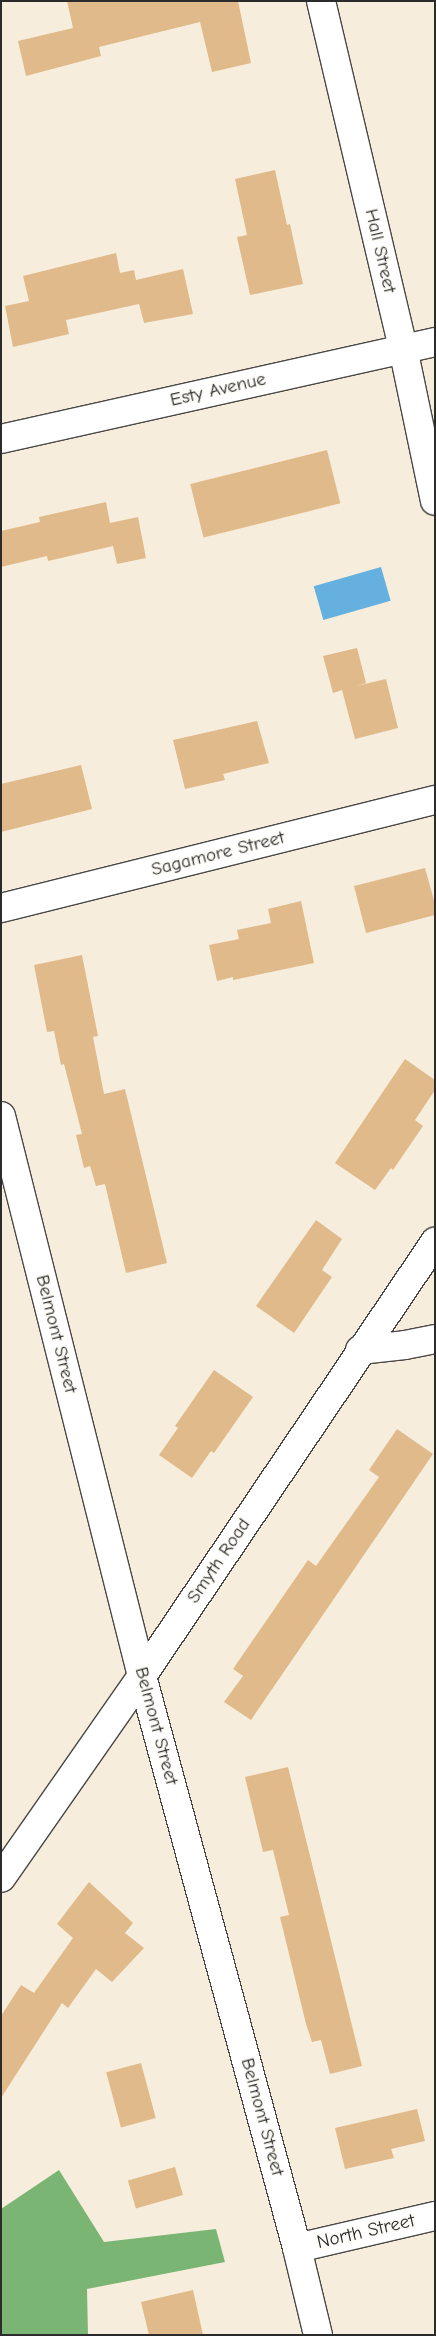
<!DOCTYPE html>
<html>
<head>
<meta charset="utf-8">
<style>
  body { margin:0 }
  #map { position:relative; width:436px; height:2336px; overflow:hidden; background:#f7eddc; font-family:"Comic Neue",sans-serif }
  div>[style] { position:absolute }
  .forest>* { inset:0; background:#7bb573 }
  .water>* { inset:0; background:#65b0de; transform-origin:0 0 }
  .building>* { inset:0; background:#e0ba8a; transform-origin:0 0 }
  .roads { filter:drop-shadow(1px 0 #4a4846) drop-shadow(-1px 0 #4a4846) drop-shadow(0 1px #4a4846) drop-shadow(0 -1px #4a4846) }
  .minor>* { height:28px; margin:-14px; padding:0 14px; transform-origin:14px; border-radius:14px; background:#fff }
  .tertiary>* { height:28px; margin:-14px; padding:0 14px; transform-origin:14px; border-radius:14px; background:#fff }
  span { translate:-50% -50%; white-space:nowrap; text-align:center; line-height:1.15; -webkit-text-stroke:4px #fdfcf7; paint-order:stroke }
  .street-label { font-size:19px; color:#2b2b2b }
  .frame { position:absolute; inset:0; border:2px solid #2b2b2b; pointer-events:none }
</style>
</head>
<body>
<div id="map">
  <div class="forest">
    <div style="clip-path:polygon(59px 2170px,104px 2242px,216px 2229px,225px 2262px,87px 2289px,88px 2335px,1px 2335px,1px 2209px)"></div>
  </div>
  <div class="water">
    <div style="left:381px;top:567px;width:35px;height:70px;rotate:74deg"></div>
  </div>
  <div class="building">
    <div style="clip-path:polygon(67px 1px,238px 1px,251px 63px,212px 72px,200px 22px,99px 47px,101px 56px,26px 76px,18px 41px,73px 28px)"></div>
    <div style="clip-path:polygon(275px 170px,287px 225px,290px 224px,303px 284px,250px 295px,237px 237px,247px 235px,235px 179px)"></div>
    <div style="clip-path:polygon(116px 253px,120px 273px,134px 270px,136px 280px,183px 269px,193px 314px,144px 323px,139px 304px,66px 320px,69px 334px,13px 347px,5px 306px,29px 301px,23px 276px)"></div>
    <div style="left:327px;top:450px;width:55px;height:141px;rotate:76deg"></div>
    <div style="clip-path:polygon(106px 502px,110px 523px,138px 517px,146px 558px,117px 564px,113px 546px,48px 561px,47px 556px,1px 567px,1px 531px,40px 522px,39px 517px)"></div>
    <div style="clip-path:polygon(357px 648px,366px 683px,356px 686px,386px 679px,398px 728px,355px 739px,342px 690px,333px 693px,323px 656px)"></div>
    <div style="clip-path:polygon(257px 721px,269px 763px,223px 774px,225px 780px,185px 789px,173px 740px)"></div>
    <div style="clip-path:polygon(81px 765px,92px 809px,1px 832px,1px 784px)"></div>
    <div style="clip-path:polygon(425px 868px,435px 904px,435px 915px,366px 933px,354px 886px)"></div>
    <div style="clip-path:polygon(301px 901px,314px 963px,233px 980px,233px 977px,217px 981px,209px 945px,239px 939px,237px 930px,271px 923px,268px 909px)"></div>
    <div style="clip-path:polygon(82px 955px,98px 1036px,93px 1037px,104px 1094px,125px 1089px,167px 1263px,126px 1273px,105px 1184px,96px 1186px,90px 1166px,84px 1168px,76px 1135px,82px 1134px,64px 1064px,61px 1065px,54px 1031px,47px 1032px,34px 965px)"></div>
    <div style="clip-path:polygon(405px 1059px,435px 1080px,435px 1090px,415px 1120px,423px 1126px,393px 1170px,391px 1168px,375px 1190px,335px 1163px)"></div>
    <div style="clip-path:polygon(316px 1220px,342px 1239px,322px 1270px,332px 1277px,294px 1333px,256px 1306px)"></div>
    <div style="clip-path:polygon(214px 1370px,253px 1397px,214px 1453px,211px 1451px,192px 1478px,159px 1455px,178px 1428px,175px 1426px)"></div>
    <div style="clip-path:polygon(397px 1429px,433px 1454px,251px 1720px,224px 1702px,243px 1676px,233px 1669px,308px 1560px,316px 1566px,379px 1477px,369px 1470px)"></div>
    <div style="clip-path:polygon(288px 1767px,362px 2066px,330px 2074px,321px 2040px,312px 2042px,306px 2024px,280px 1917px,289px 1915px,273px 1850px,263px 1852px,245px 1777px)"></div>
    <div style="clip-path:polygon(89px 1882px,133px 1923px,125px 1933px,144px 1948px,112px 1982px,96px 1969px,68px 2008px,62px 2003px,1px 2098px,1px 2016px,21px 1985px,34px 1993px,73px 1938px,57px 1924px)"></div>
    <div style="left:141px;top:2063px;width:57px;height:36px;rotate:75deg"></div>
    <div style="clip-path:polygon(417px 2109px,425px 2141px,391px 2149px,394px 2158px,345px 2169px,335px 2128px)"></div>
    <div style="left:175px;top:2167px;width:29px;height:49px;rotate:74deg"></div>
    <div style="clip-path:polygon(193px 2290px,203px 2335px,149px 2335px,141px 2302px)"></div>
  </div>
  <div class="roads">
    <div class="minor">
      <div style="left:321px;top:1px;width:357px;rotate:76.7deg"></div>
      <div style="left:403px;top:348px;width:156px;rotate:78.2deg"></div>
      <div style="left:1px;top:439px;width:445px;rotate:-12.6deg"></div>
      <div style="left:1px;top:908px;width:447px;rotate:-14deg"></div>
      <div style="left:360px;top:1350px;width:45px;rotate:-6.3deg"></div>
      <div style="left:405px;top:1345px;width:31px;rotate:-11deg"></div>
      <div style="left:297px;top:2248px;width:142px;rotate:-13.1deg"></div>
      <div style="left:318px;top:2335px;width:89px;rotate:-103.6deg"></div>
      <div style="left:297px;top:2248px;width:593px;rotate:-105.16deg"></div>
      <div style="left:142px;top:1676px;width:524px;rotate:-55.98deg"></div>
    </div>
    <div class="tertiary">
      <div style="left:1px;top:1116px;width:577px;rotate:75.87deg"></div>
      <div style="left:142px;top:1676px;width:246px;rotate:124.9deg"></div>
    </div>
  </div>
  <div class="street-label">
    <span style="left:380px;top:251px;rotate:77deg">Hall Street</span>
    <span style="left:218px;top:390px;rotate:-13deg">Esty Avenue</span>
    <span style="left:218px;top:854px;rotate:-14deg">Sagamore Street</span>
    <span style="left:56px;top:1334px;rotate:76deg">Belmont Street</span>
    <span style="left:219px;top:1561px;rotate:-56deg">Smyth Road</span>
    <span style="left:156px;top:1726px;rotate:75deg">Belmont Street</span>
    <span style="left:262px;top:2117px;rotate:75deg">Belmont Street</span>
    <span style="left:366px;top:2232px;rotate:-13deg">North Street</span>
  </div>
  <div class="frame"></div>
</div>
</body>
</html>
